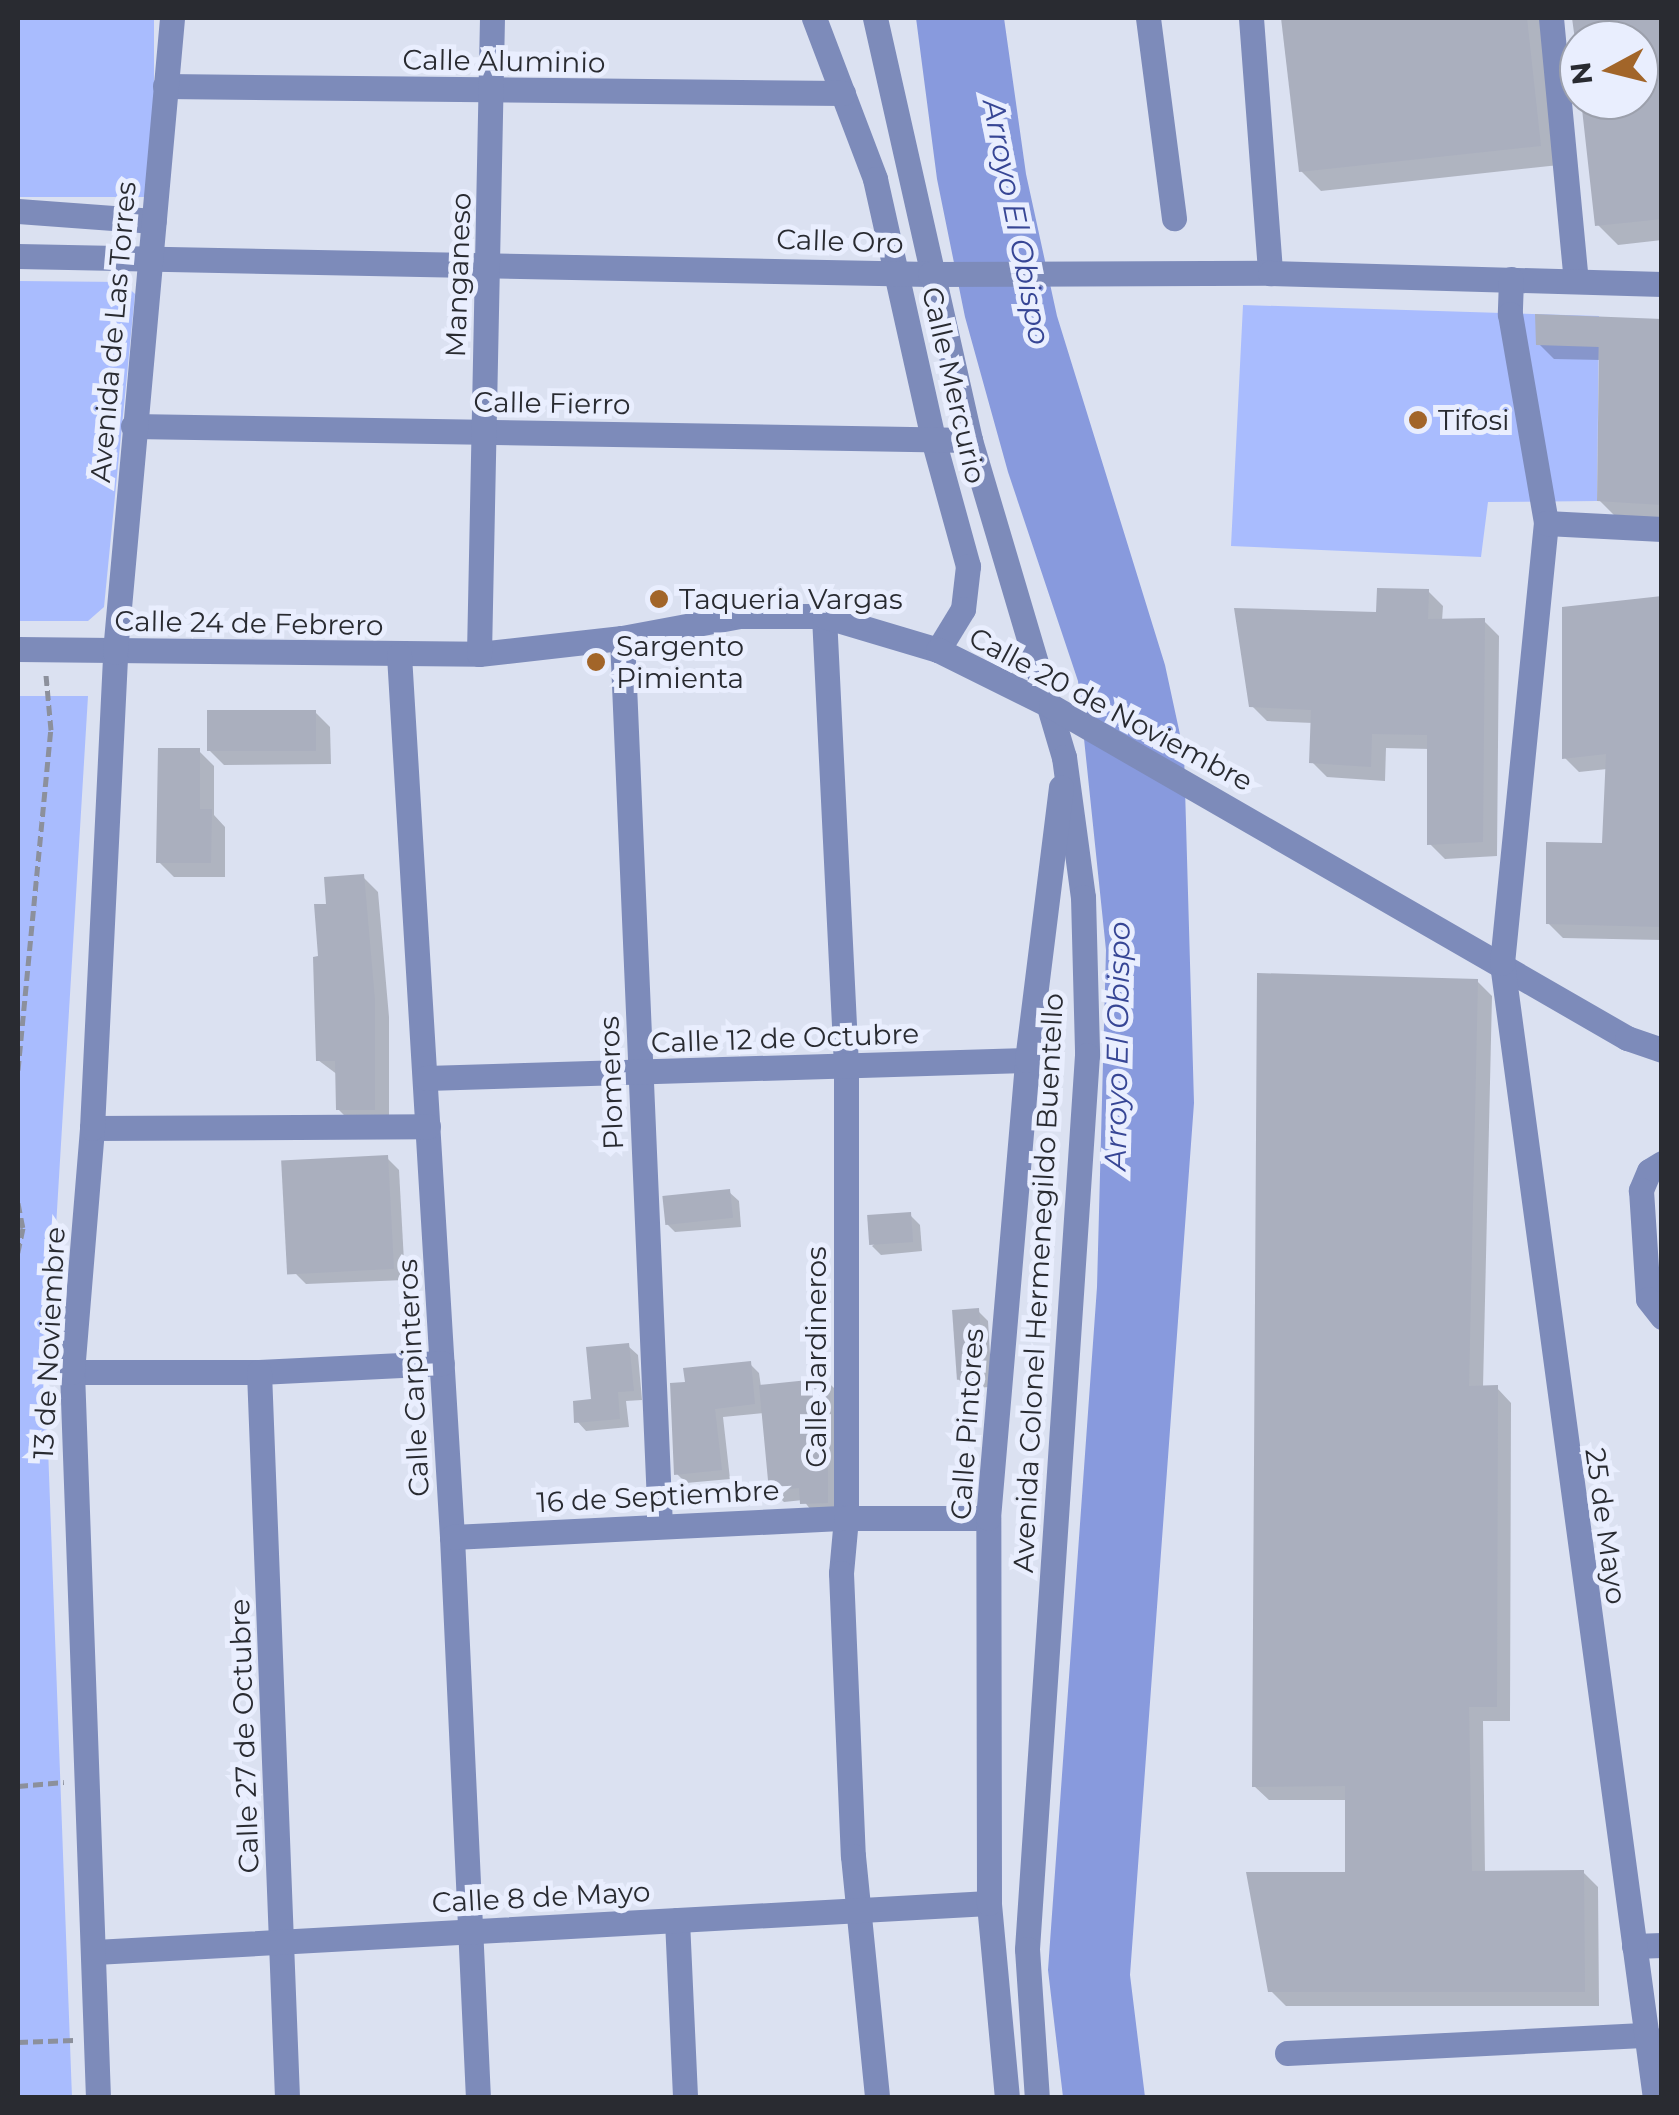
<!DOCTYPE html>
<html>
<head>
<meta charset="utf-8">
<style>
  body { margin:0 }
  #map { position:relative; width:1679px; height:2115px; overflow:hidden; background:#dbe1f1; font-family:Montserrat,sans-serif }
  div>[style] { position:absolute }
  .green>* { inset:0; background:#a9bcfe; transform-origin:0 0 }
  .water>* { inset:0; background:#889add }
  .shadow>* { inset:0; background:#0003 }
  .building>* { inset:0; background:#aaafbe; transform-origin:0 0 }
  .path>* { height:5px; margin-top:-2.5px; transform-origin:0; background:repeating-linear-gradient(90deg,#8c909c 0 10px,transparent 0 15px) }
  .minor>* { height:25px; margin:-12.5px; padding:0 12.5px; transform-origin:12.5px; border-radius:12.5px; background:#7d8bba }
  .dots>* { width:28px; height:28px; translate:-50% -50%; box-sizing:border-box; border:5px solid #e9eefe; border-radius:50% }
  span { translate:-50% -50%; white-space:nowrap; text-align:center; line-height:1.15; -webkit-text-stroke:10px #e9eefe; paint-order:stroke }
  .street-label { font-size:28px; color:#292b31 }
  .poi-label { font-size:28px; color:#292b31 }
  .left { translate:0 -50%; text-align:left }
  .water-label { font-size:30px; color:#374695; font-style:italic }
  .frame { position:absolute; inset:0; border:20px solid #292b31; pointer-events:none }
  .north { position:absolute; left:1559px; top:20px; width:100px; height:100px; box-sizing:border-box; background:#e9eefe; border:2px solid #9ca0ac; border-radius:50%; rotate:263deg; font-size:28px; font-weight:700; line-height:40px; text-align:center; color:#292b31 }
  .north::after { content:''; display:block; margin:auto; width:35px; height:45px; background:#a26529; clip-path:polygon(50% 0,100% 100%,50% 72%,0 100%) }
</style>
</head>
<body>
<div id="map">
  <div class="green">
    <div style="left:18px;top:18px;width:136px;height:179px"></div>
    <div style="clip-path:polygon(18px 281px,122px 282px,135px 294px,104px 607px,88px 621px,18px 621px)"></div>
    <div style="clip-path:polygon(1243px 305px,1599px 316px,1597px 501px,1488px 502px,1481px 557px,1231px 546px)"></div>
    <div style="clip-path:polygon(18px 696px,88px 696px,46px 1393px,72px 2098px,18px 2097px)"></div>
  </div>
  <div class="water">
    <div style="clip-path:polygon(916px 18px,1004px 18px,1026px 174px,1057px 316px,1165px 665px,1184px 753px,1194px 1103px,1130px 1975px,1145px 2097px,1063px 2097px,1048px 1970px,1097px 1287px,1106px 950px,1078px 681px,1008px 472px,965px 317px,937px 179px)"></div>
  </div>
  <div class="shadow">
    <div style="clip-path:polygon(1284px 18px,1543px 18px,1559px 165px,1321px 191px,1301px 171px)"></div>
    <div style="clip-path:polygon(1575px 18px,1662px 18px,1662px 240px,1618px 245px,1598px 225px,1584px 100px,1639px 100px,1639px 40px,1579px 40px,1579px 55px)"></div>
    <div style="clip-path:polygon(1662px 321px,1662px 518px,1614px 515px,1599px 500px,1601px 360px,1554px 359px,1539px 344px)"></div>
    <div style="clip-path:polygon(1428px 591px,1443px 606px,1442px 621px,1484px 621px,1499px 636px,1497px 856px,1445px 859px,1430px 844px,1430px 749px,1386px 748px,1385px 781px,1327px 777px,1312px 762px,1313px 723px,1267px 721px,1252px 706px,1379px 614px)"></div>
    <div style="clip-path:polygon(1662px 598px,1662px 940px,1563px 938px,1548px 923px,1604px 846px,1607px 769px,1579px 772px,1565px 758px)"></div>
    <div style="clip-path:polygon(315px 712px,330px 727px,331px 764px,224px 765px,209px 750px)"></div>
    <div style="clip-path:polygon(199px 751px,214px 766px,214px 815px,225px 827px,225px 877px,174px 877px,159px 862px)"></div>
    <div style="clip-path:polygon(363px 877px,378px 892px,389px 1017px,389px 1124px,353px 1124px,338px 1109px,338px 1075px,318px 1060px,321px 958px,328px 906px)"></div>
    <div style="clip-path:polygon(1477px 981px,1492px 996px,1483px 1388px,1497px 1388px,1511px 1403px,1510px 1721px,1483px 1721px,1485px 1873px,1583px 1872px,1598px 1887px,1599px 2006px,1286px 2006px,1271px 1991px,1348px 1874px,1347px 1800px,1269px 1800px,1254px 1786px)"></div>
    <div style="clip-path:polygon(387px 1158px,399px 1170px,405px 1280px,306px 1284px,294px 1272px)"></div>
    <div style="clip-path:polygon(729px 1192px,739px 1201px,741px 1227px,675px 1232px,666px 1223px)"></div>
    <div style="clip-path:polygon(910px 1215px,920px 1225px,922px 1251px,881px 1255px,872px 1246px)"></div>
    <div style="clip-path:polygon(978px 1311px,988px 1321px,992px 1387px,968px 1388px,958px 1379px)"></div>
    <div style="clip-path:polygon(628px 1346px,638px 1355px,642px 1400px,626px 1401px,629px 1427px,586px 1431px,577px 1421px)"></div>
    <div style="clip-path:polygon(750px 1364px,759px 1373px,761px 1387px,827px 1381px,839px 1393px,839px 1514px,815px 1515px,803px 1500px,784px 1502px,772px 1490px,764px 1413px,723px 1417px,730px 1479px,686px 1483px,677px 1474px,687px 1384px)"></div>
  </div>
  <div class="building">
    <div style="clip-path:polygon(1281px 18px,1527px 18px,1541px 146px,1299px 172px)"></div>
    <div style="clip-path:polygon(1572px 18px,1662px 18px,1662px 219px,1595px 226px,1581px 100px,1639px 100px,1639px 40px,1575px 40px)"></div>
    <div style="clip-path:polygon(1535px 314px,1662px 319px,1662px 505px,1597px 501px,1599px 347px,1536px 345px)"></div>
    <div style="clip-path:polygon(1377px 588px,1429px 589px,1428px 619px,1485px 618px,1483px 842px,1427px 845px,1427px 735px,1372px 734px,1371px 767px,1309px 763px,1311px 710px,1249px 707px,1234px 608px,1376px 612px)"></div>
    <div style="clip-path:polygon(1662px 596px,1662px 927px,1546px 924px,1546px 842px,1602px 843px,1606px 754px,1562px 759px,1562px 607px)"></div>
    <div style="left:207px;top:710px;width:109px;height:41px"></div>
    <div style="clip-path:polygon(158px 748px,200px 748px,200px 809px,212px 809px,211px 863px,156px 863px)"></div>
    <div style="clip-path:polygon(364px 874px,375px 1000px,375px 1110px,336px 1110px,335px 1061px,316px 1061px,313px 957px,318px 956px,314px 904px,326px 904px,324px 877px)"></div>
    <div style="clip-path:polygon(1257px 973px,1478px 979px,1469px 1386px,1498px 1385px,1497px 1707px,1469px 1707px,1472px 1871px,1584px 1870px,1585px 1992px,1268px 1992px,1246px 1872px,1345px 1872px,1345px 1786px,1252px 1787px)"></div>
    <div style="left:388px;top:1155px;width:114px;height:107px;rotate:87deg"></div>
    <div style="left:730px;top:1189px;width:29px;height:68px;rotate:84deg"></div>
    <div style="left:911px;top:1212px;width:30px;height:44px;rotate:86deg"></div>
    <div style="left:979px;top:1308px;width:70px;height:27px;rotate:86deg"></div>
    <div style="clip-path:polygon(629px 1343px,634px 1391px,618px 1392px,620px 1419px,574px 1423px,573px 1401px,591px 1399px,586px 1347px)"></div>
    <div style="clip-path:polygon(751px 1361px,755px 1404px,715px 1409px,722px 1470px,674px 1475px,670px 1383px,685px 1382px,683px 1368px)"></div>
    <div style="clip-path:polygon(828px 1378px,828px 1503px,800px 1504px,799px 1488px,769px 1491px,759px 1385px)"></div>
  </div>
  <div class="path">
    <div style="left:18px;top:1070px;width:342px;rotate:-84.5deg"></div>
    <div style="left:51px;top:730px;width:55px;rotate:-95.2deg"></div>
    <div style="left:18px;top:1203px;width:25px;rotate:79deg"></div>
    <div style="left:23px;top:1228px;width:25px;rotate:102deg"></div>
    <div style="left:18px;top:1786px;width:46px;rotate:-5deg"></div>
    <div style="left:18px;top:2042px;width:56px;rotate:-2deg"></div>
  </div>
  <div class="minor">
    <div style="left:814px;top:18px;width:172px;rotate:69.2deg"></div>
    <div style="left:875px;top:179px;width:266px;rotate:77.4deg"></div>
    <div style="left:933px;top:439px;width:132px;rotate:74.6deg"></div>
    <div style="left:968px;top:566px;width:43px;rotate:96.6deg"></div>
    <div style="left:963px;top:609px;width:48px;rotate:121.4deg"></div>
    <div style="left:875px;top:18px;width:433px;rotate:77.3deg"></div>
    <div style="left:970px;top:440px;width:331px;rotate:73.5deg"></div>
    <div style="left:1064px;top:757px;width:141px;rotate:82.3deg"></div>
    <div style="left:1083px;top:897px;width:158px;rotate:88.5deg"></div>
    <div style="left:1087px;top:1055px;width:896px;rotate:93.84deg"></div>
    <div style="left:1027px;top:1949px;width:149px;rotate:86.2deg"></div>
    <div style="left:1148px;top:18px;width:202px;rotate:82.6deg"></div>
    <div style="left:1251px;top:18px;width:256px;rotate:85.7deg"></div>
    <div style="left:1551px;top:18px;width:264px;rotate:84.6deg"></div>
    <div style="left:165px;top:86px;width:678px;rotate:0.59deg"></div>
    <div style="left:18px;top:211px;width:136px;rotate:4.2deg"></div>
    <div style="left:18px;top:256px;width:912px;rotate:1.13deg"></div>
    <div style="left:930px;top:274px;width:340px;rotate:-0.2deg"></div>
    <div style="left:1270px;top:273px;width:392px;rotate:1.6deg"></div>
    <div style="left:1511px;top:279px;width:35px;rotate:92deg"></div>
    <div style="left:1510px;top:314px;width:212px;rotate:80.2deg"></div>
    <div style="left:133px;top:426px;width:837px;rotate:0.96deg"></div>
    <div style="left:824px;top:616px;width:449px;rotate:87.2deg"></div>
    <div style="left:846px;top:1064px;width:454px;rotate:90deg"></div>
    <div style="left:846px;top:1518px;width:55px;rotate:95.2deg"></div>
    <div style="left:841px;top:1573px;width:283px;rotate:87.6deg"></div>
    <div style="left:853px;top:1856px;width:243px;rotate:84.3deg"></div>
    <div style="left:622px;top:638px;width:888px;rotate:87.55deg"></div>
    <div style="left:18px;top:649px;width:461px;rotate:0.6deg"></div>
    <div style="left:479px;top:654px;width:144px;rotate:-6.4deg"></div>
    <div style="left:622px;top:638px;width:120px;rotate:-10.6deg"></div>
    <div style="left:740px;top:616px;width:84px"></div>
    <div style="left:824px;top:616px;width:119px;rotate:16.6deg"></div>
    <div style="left:938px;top:650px;width:126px;rotate:26.4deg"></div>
    <div style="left:1051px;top:706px;width:665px;rotate:29.96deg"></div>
    <div style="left:1627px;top:1038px;width:37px;rotate:19deg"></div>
    <div style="left:479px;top:654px;width:636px;rotate:-88.83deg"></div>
    <div style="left:399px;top:655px;width:884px;rotate:86.56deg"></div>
    <div style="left:452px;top:1537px;width:562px;rotate:87.35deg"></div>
    <div style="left:426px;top:1078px;width:601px;rotate:-1.72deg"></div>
    <div style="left:92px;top:1128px;width:336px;rotate:-0.3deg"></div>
    <div style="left:1662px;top:1163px;width:15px;rotate:148deg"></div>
    <div style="left:1649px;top:1171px;width:21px;rotate:113deg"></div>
    <div style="left:1641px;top:1190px;width:109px;rotate:86.3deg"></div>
    <div style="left:1648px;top:1299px;width:23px;rotate:52deg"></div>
    <div style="left:72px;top:1372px;width:187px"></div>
    <div style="left:259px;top:1372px;width:183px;rotate:-2.8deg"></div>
    <div style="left:259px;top:1372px;width:727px;rotate:87.79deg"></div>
    <div style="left:452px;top:1537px;width:394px;rotate:-2.8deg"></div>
    <div style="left:846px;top:1518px;width:142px"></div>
    <div style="left:677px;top:1920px;width:178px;rotate:87.4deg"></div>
    <div style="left:1634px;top:1946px;width:28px;rotate:-2deg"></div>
    <div style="left:95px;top:1952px;width:895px;rotate:-3.14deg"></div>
    <div style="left:1287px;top:2053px;width:361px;rotate:-2.9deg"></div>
    <div style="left:98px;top:2098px;width:726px;rotate:-92.05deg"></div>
    <div style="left:72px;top:1372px;width:245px;rotate:-85.3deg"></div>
    <div style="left:92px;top:1128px;width:477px;rotate:-87.2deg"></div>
    <div style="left:115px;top:652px;width:637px;rotate:-84.86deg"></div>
    <div style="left:1007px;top:2098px;width:196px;rotate:-95.3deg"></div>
    <div style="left:989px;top:1903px;width:385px;rotate:-90.1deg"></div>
    <div style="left:988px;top:1518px;width:460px;rotate:-85.1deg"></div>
    <div style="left:1027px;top:1060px;width:275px;rotate:-82.9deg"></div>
    <div style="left:1655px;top:2098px;width:1145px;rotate:-97.68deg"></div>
    <div style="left:1502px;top:963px;width:442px;rotate:-84.3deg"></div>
    <div style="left:1546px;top:523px;width:116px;rotate:3deg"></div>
  </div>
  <div class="dots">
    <div style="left:1418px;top:420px;background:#a26529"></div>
    <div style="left:659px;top:599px;background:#a26529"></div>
    <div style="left:596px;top:662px;background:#a26529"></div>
  </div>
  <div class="street-label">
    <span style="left:504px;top:61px;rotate:1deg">Calle Aluminio</span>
    <span style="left:840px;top:241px;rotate:2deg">Calle Oro</span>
    <span style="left:458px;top:275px;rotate:-88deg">Manganeso</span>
    <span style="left:113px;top:332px;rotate:-85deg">Avenida de Las Torres</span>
    <span style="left:954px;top:385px;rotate:77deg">Calle Mercurio</span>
    <span style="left:552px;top:403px;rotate:1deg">Calle Fierro</span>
    <span style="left:249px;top:623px;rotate:1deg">Calle 24 de Febrero</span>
    <span style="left:1111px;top:709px;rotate:28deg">Calle 20 de Noviembre</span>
    <span style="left:785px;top:1038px;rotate:-2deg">Calle 12 de Octubre</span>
    <span style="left:611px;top:1083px;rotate:-92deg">Plomeros</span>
    <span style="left:1038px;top:1283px;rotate:-87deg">Avenida Colonel Hermenegildo Buentello</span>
    <span style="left:49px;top:1343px;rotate:-87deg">13 de Noviembre</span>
    <span style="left:816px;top:1357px;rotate:-90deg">Calle Jardineros</span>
    <span style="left:413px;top:1378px;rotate:-93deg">Calle Carpinteros</span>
    <span style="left:967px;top:1424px;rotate:-86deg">Calle Pintores</span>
    <span style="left:658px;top:1496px;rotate:-3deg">16 de Septiembre</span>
    <span style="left:1606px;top:1526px;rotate:82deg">25 de Mayo</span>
    <span style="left:244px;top:1736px;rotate:-92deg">Calle 27 de Octubre</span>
    <span style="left:541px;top:1897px;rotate:-3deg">Calle 8 de Mayo</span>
  </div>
  <div class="poi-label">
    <span class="left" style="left:1438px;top:420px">Tifosi</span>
    <span class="left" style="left:679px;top:599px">Taqueria Vargas</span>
    <span class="left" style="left:616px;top:662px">Sargento<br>Pimienta</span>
  </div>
  <div class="water-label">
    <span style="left:1016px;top:222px;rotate:79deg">Arroyo El Obispo</span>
    <span style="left:1118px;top:1046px;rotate:-89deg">Arroyo El Obispo</span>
  </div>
  <div class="frame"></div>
  <div class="north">N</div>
</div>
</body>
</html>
